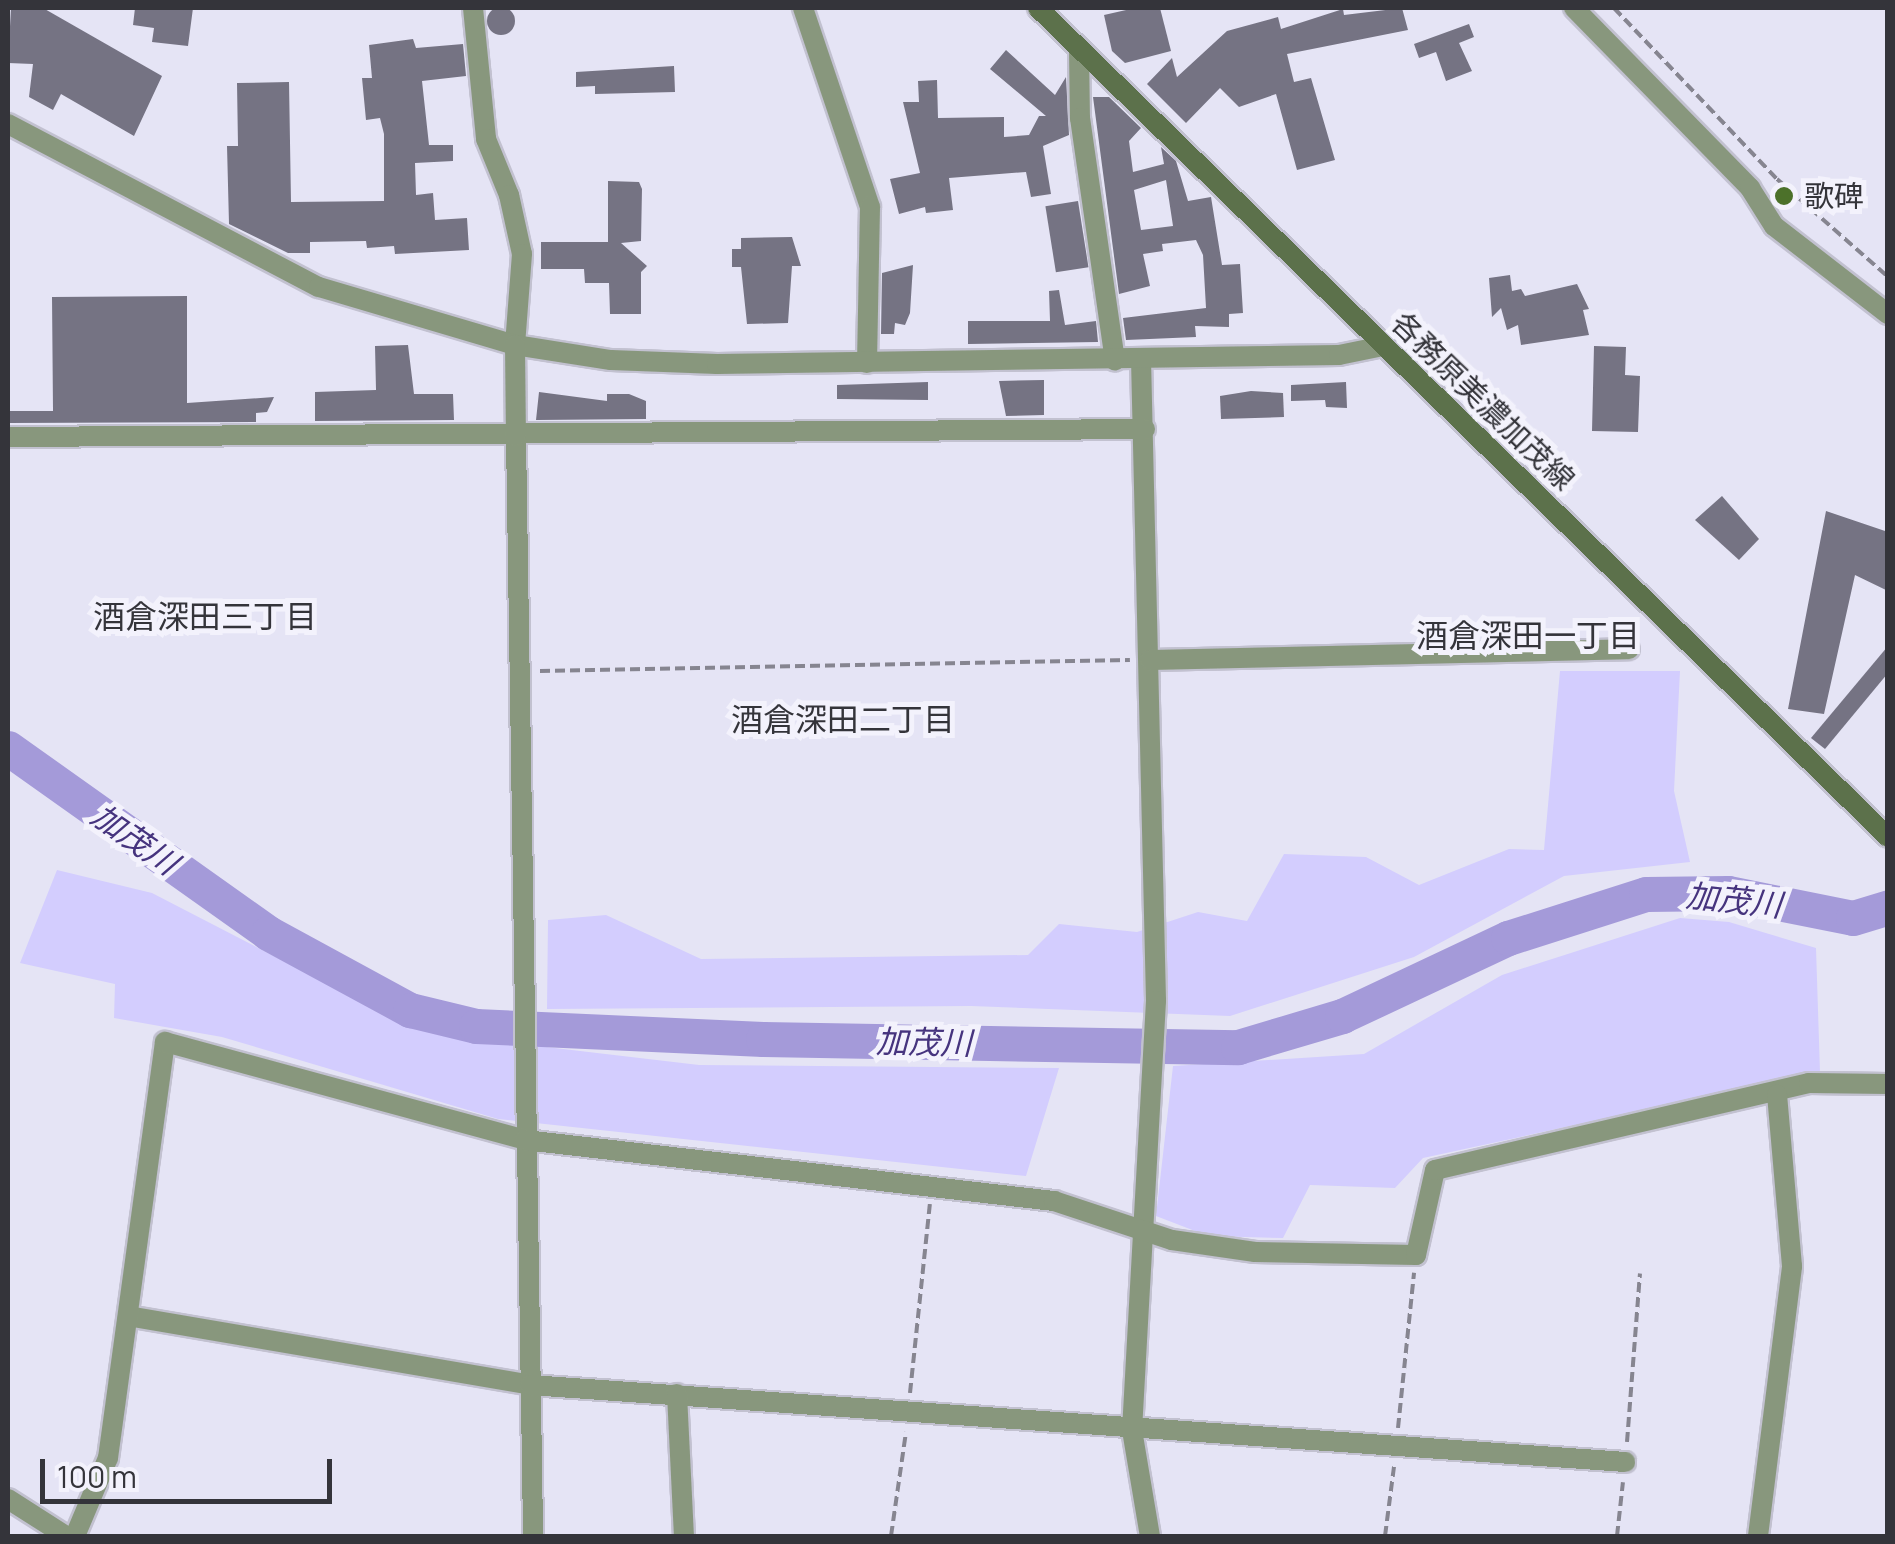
<!DOCTYPE html>
<html>
<head>
<meta charset="utf-8">
<style>
  body { margin:0 }
  #map { position:relative; width:1895px; height:1544px; overflow:hidden; background:#e5e4f5; font-family:Manrope,"Noto Sans JP",sans-serif }
  div>[style] { position:absolute }
  .green>* { inset:0; background:#d3cdfe }
  .river>* { height:35px; margin:-17.5px; padding:0 17.5px; transform-origin:17.5px; border-radius:17.5px; background:#a49ad9 }
  .building>* { inset:0; background:#757383; transform-origin:0 0 }
  .round { border-radius:50% }
  .path>* { height:4px; margin-top:-2px; transform-origin:0; background:repeating-linear-gradient(90deg,#868590 0 10px,transparent 0 15px) }
  .roads { filter:drop-shadow(2px 0 #c2c1d0) drop-shadow(-2px 0 #c2c1d0) drop-shadow(0 2px #c2c1d0) drop-shadow(0 -2px #c2c1d0) }
  .minor>* { height:20px; margin:-10px; padding:0 10px; transform-origin:10px; border-radius:10px; background:#88977d }
  .tertiary>* { height:20px; margin:-10px; padding:0 10px; transform-origin:10px; border-radius:10px; background:#88977d }
  .secondary>* { height:20px; margin:-10px; padding:0 10px; transform-origin:10px; border-radius:10px; background:#5c714b }
  .dots>* { width:28px; height:28px; translate:-50% -50%; box-sizing:border-box; border:5px solid #f3f2fc; border-radius:50% }
  span { translate:-50% -50%; white-space:nowrap; text-align:center; line-height:1.15; -webkit-text-stroke:10px #f3f2fc; paint-order:stroke }
  .poi-label { font-size:30px; color:#34343a }
  .left { translate:0 -50%; text-align:left }
  .street-label { font-size:30px; color:#34343a }
  .neighbourhood-label { font-size:32px; color:#34343a }
  .water-label { font-size:32px; color:#46347e; font-style:italic }
  .frame { position:absolute; inset:0; border:10px solid #34343a; pointer-events:none }
  .scale { position:absolute; left:40px; top:1459px; width:292px; height:45px; box-sizing:border-box; border:5px solid #34343a; border-top:0; padding-left:12px; font-size:30px; line-height:35px; white-space:nowrap; color:#34343a; -webkit-text-stroke:8px #f3f2fc; paint-order:stroke }
</style>
</head>
<body>
<div id="map">
  <div class="green">
    <div style="clip-path:polygon(1560px 671px,1680px 671px,1674px 791px,1690px 862px,1564px 876px,1414px 957px,1230px 1016px,971px 1006px,547px 1009px,548px 920px,606px 915px,701px 959px,1028px 955px,1059px 924px,1137px 932px,1198px 912px,1247px 921px,1284px 854px,1366px 857px,1419px 885px,1509px 849px,1544px 850px)"></div>
    <div style="clip-path:polygon(57px 870px,152px 893px,355px 998px,487px 1040px,699px 1065px,1059px 1068px,1026px 1176px,498px 1119px,222px 1037px,114px 1018px,115px 984px,20px 963px)"></div>
    <div style="clip-path:polygon(1680px 918px,1729px 922px,1816px 948px,1820px 1072px,1423px 1158px,1395px 1188px,1310px 1185px,1283px 1238px,1208px 1236px,1156px 1216px,1173px 1066px,1364px 1054px,1502px 975px)"></div>
  </div>
  <div class="river">
    <div style="left:8px;top:748px;width:319px;rotate:35.4deg"></div>
    <div style="left:268px;top:933px;width:162px;rotate:28.5deg"></div>
    <div style="left:410px;top:1010px;width:68px;rotate:13.6deg"></div>
    <div style="left:476px;top:1026px;width:287px;rotate:2.6deg"></div>
    <div style="left:763px;top:1039px;width:475px;rotate:1deg"></div>
    <div style="left:1238px;top:1047px;width:109px;rotate:-16.6deg"></div>
    <div style="left:1342px;top:1016px;width:183px;rotate:-25.2deg"></div>
    <div style="left:1508px;top:938px;width:145px;rotate:-17.7deg"></div>
    <div style="left:1646px;top:894px;width:82px;rotate:-0.7deg"></div>
    <div style="left:1728px;top:893px;width:127px;rotate:11.3deg"></div>
    <div style="left:1853px;top:918px;width:37px;rotate:-17deg"></div>
  </div>
  <div class="building">
    <div class="round" style="left:487px;top:7px;width:28px;height:28px"></div>
    <div style="clip-path:polygon(11px 8px,43px 8px,162px 76px,134px 136px,61px 94px,53px 110px,29px 97px,33px 64px,8px 63px)"></div>
    <div style="clip-path:polygon(135px 8px,193px 8px,188px 46px,152px 42px,154px 28px,133px 25px)"></div>
    <div style="clip-path:polygon(1135px 8px,1160px 8px,1171px 51px,1125px 63px,1112px 51px,1104px 15px)"></div>
    <div style="clip-path:polygon(1402px 8px,1408px 30px,1287px 54px,1294px 82px,1311px 78px,1335px 160px,1297px 170px,1276px 94px,1239px 107px,1220px 88px,1186px 123px,1147px 84px,1172px 58px,1177px 77px,1227px 31px,1278px 17px,1281px 29px,1343px 9px,1344px 15px)"></div>
    <div style="clip-path:polygon(1469px 24px,1474px 37px,1459px 43px,1472px 71px,1446px 81px,1436px 52px,1419px 58px,1414px 44px)"></div>
    <div style="clip-path:polygon(413px 39px,416px 48px,463px 44px,466px 76px,422px 81px,429px 145px,453px 145px,453px 161px,415px 163px,416px 195px,433px 193px,435px 220px,467px 218px,469px 250px,395px 254px,394px 246px,367px 248px,366px 241px,310px 242px,310px 253px,288px 253px,229px 224px,227px 146px,238px 146px,237px 83px,289px 82px,291px 202px,384px 201px,384px 134px,380px 118px,366px 120px,362px 78px,372px 78px,369px 45px)"></div>
    <div style="clip-path:polygon(1006px 50px,1055px 95px,1066px 77px,1069px 135px,1043px 146px,1051px 194px,1031px 197px,1026px 172px,949px 178px,953px 210px,926px 213px,925px 207px,899px 214px,890px 179px,920px 173px,903px 102px,919px 102px,918px 81px,937px 80px,938px 118px,1004px 117px,1004px 137px,1029px 135px,1039px 116px,1046px 116px,990px 69px)"></div>
    <div style="clip-path:polygon(674px 66px,675px 92px,595px 94px,595px 86px,576px 87px,576px 72px)"></div>
    <div style="clip-path:polygon(evenodd,1093px 97px,1109px 97px,1141px 128px,1129px 141px,1133px 172px,1164px 164px,1161px 147px,1176px 161px,1188px 201px,1211px 197px,1222px 265px,1240px 264px,1243px 313px,1229px 314px,1229px 327px,1195px 326px,1196px 337px,1126px 340px,1123px 318px,1206px 308px,1203px 255px,1196px 240px,1162px 244px,1163px 251px,1143px 254px,1150px 286px,1119px 294px,1093px 97px,1166px 180px,1173px 226px,1141px 230px,1134px 190px,1166px 180px)"></div>
    <div style="clip-path:polygon(608px 181px,639px 182px,642px 189px,641px 241px,621px 243px,647px 266px,641px 272px,641px 314px,610px 314px,609px 283px,585px 283px,584px 269px,541px 269px,541px 242px,608px 242px)"></div>
    <div style="left:1078px;top:201px;width:67px;height:33px;rotate:81deg"></div>
    <div style="clip-path:polygon(792px 237px,801px 266px,792px 266px,788px 323px,747px 324px,741px 267px,732px 267px,732px 249px,741px 249px,741px 238px)"></div>
    <div style="clip-path:polygon(913px 265px,910px 313px,905px 325px,895px 323px,894px 334px,881px 334px,882px 273px)"></div>
    <div style="clip-path:polygon(1510px 275px,1512px 291px,1521px 289px,1525px 296px,1577px 284px,1589px 309px,1583px 310px,1589px 335px,1521px 345px,1518px 325px,1507px 330px,1501px 308px,1492px 317px,1489px 278px)"></div>
    <div style="clip-path:polygon(1059px 290px,1065px 325px,1096px 321px,1098px 342px,968px 344px,968px 321px,1050px 321px,1049px 291px)"></div>
    <div style="clip-path:polygon(187px 296px,187px 403px,274px 397px,267px 412px,256px 413px,256px 422px,8px 423px,8px 411px,53px 411px,52px 297px)"></div>
    <div style="clip-path:polygon(408px 345px,414px 394px,453px 394px,454px 420px,315px 421px,315px 392px,376px 390px,375px 346px)"></div>
    <div style="clip-path:polygon(1594px 346px,1626px 347px,1625px 375px,1640px 376px,1638px 432px,1592px 431px)"></div>
    <div style="clip-path:polygon(1044px 380px,1044px 415px,1006px 416px,999px 381px)"></div>
    <div style="clip-path:polygon(928px 382px,928px 400px,837px 399px,837px 385px)"></div>
    <div style="clip-path:polygon(1346px 382px,1347px 408px,1326px 407px,1325px 400px,1291px 401px,1291px 385px)"></div>
    <div style="clip-path:polygon(1251px 391px,1283px 393px,1284px 417px,1221px 419px,1220px 396px)"></div>
    <div style="clip-path:polygon(539px 392px,607px 401px,607px 394px,629px 394px,646px 401px,646px 419px,536px 420px)"></div>
    <div style="clip-path:polygon(1722px 496px,1759px 539px,1739px 560px,1695px 520px)"></div>
    <div style="clip-path:polygon(1826px 511px,1888px 532px,1888px 591px,1855px 575px,1824px 714px,1788px 709px)"></div>
    <div style="clip-path:polygon(1888px 646px,1888px 673px,1825px 749px,1811px 738px)"></div>
  </div>
  <div class="path">
    <div style="left:1614px;top:8px;width:236px;rotate:46.4deg"></div>
    <div style="left:1777px;top:179px;width:148px;rotate:41.4deg"></div>
    <div style="left:540px;top:671px;width:590px;rotate:-1.07deg"></div>
    <div style="left:910px;top:1393px;width:190px;rotate:-84deg"></div>
    <div style="left:1398px;top:1428px;width:156px;rotate:-84.1deg"></div>
    <div style="left:1627px;top:1442px;width:169px;rotate:-85.6deg"></div>
    <div style="left:891px;top:1536px;width:105px;rotate:-81.8deg"></div>
    <div style="left:1385px;top:1536px;width:70px;rotate:-82.6deg"></div>
    <div style="left:1617px;top:1536px;width:54px;rotate:-83.7deg"></div>
  </div>
  <div class="roads">
    <div class="minor">
      <div style="left:473px;top:8px;width:132px;rotate:84.3deg"></div>
      <div style="left:486px;top:139px;width:61px;rotate:67.7deg"></div>
      <div style="left:509px;top:195px;width:60px;rotate:77.6deg"></div>
      <div style="left:522px;top:254px;width:91px;rotate:94.4deg"></div>
      <div style="left:803px;top:8px;width:210px;rotate:71.4deg"></div>
      <div style="left:870px;top:207px;width:156px;rotate:91.1deg"></div>
      <div style="left:1574px;top:8px;width:252px;rotate:45.6deg"></div>
      <div style="left:1750px;top:188px;width:45px;rotate:57.7deg"></div>
      <div style="left:1774px;top:226px;width:144px;rotate:37.7deg"></div>
      <div style="left:1079px;top:49px;width:69px;rotate:89.2deg"></div>
      <div style="left:1080px;top:118px;width:245px;rotate:81.8deg"></div>
      <div style="left:1141px;top:359px;width:642px;rotate:88.66deg"></div>
      <div style="left:1156px;top:1001px;width:430px;rotate:93.2deg"></div>
      <div style="left:1132px;top:1430px;width:108px;rotate:80.4deg"></div>
      <div style="left:516px;top:436px;width:1100px;rotate:89.11deg"></div>
      <div style="left:8px;top:437px;width:1137px;rotate:-0.4deg"></div>
      <div style="left:1150px;top:660px;width:479px;rotate:-1.3deg"></div>
      <div style="left:128px;top:1316px;width:408px;rotate:9.7deg"></div>
      <div style="left:530px;top:1385px;width:1098px;rotate:4.02deg"></div>
      <div style="left:677px;top:1394px;width:142px;rotate:87.2deg"></div>
      <div style="left:8px;top:1499px;width:69px;rotate:32.5deg"></div>
      <div style="left:75px;top:1536px;width:85px;rotate:-67.1deg"></div>
      <div style="left:108px;top:1458px;width:420px;rotate:-82.2deg"></div>
      <div style="left:165px;top:1042px;width:373px;rotate:15.2deg"></div>
      <div style="left:525px;top:1140px;width:533px;rotate:6.58deg"></div>
      <div style="left:1054px;top:1201px;width:124px;rotate:18.3deg"></div>
      <div style="left:1172px;top:1240px;width:84px;rotate:8.2deg"></div>
      <div style="left:1255px;top:1252px;width:161px;rotate:1.1deg"></div>
      <div style="left:1416px;top:1255px;width:87px;rotate:-77.4deg"></div>
      <div style="left:1435px;top:1170px;width:384px;rotate:-13.1deg"></div>
      <div style="left:1809px;top:1083px;width:79px;rotate:0.7deg"></div>
      <div style="left:1758px;top:1536px;width:272px;rotate:-82.8deg"></div>
      <div style="left:1792px;top:1266px;width:172px;rotate:-95deg"></div>
    </div>
    <div class="tertiary">
      <div style="left:8px;top:124px;width:351px;rotate:27.7deg"></div>
      <div style="left:319px;top:287px;width:204px;rotate:16.5deg"></div>
      <div style="left:515px;top:345px;width:97px;rotate:8.9deg"></div>
      <div style="left:611px;top:360px;width:106px;rotate:2.2deg"></div>
      <div style="left:717px;top:364px;width:622px;rotate:-0.83deg"></div>
      <div style="left:1339px;top:355px;width:45px;rotate:-11.6deg"></div>
      <div style="left:515px;top:345px;width:91px;rotate:89.4deg"></div>
    </div>
    <div class="secondary">
      <div style="left:1038px;top:8px;width:1187px;rotate:44.28deg"></div>
    </div>
  </div>
  <div class="dots">
    <div style="left:1784px;top:196px;background:#4c712a"></div>
  </div>
  <div class="poi-label">
    <span class="left" style="left:1804px;top:196px">歌碑</span>
  </div>
  <div class="street-label">
    <span style="left:1483px;top:401px;rotate:44deg">各務原美濃加茂線</span>
  </div>
  <div class="neighbourhood-label">
    <span style="left:205px;top:616px">酒倉深田三丁目</span>
    <span style="left:1528px;top:635px">酒倉深田一丁目</span>
    <span style="left:843px;top:719px">酒倉深田二丁目</span>
  </div>
  <div class="water-label">
    <span style="left:135px;top:839px;rotate:35deg">加茂川</span>
    <span style="left:1734px;top:900px;rotate:6deg">加茂川</span>
    <span style="left:924px;top:1042px;rotate:1deg">加茂川</span>
  </div>
  <div class="frame"></div>
  <div class="scale">100 m</div>
</div>
</body>
</html>
